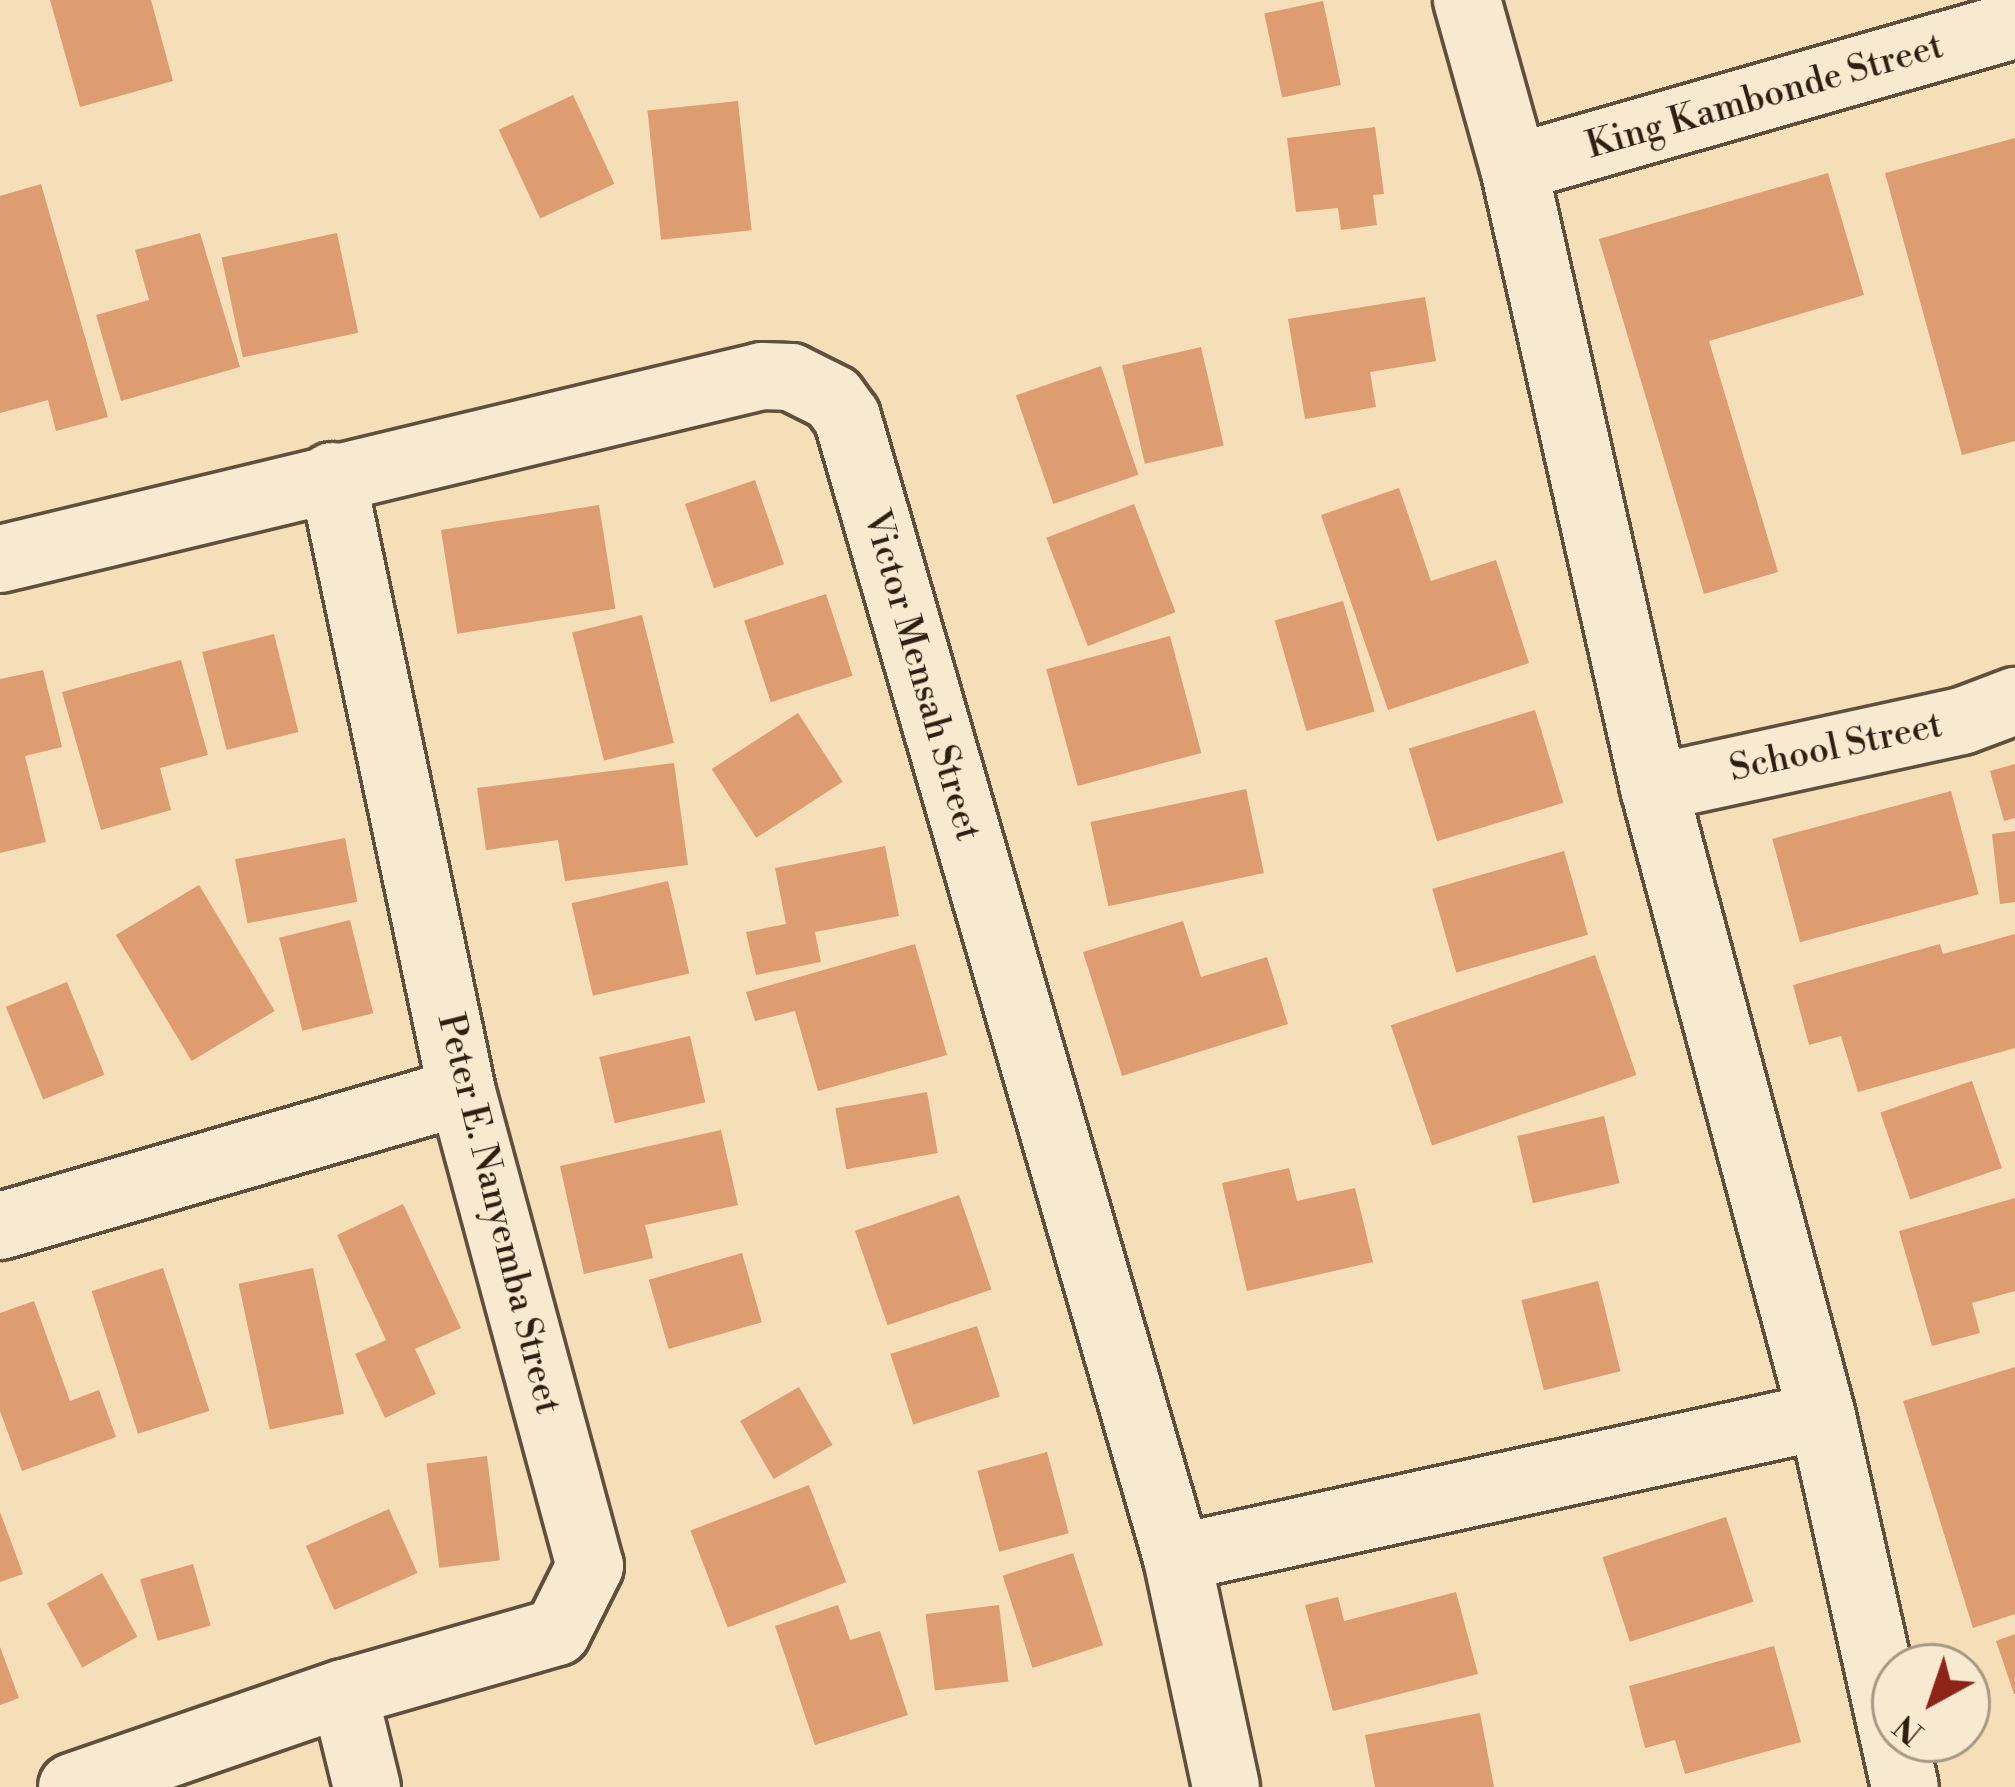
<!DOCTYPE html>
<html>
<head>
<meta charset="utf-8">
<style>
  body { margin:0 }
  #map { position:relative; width:2015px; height:1787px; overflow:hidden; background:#f4dfb8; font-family:"Libre Bodoni",serif }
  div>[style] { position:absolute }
  .building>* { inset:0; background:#de9c71; transform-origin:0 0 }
  .roads { filter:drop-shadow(3px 0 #604f3c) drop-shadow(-3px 0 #604f3c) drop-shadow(0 3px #604f3c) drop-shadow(0 -3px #604f3c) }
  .minor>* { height:66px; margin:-33px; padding:0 33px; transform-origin:33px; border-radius:33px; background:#f8ead1 }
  span { translate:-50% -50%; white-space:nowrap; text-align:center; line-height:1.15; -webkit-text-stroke:12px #f8ead1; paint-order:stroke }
  .street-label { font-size:36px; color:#2e1f13 }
  .north { position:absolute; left:1871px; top:1643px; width:120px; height:120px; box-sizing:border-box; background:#f8ead1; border:3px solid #a79985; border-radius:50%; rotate:220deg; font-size:33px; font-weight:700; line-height:48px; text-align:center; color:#2e1f13 }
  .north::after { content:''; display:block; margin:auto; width:42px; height:54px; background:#8f2418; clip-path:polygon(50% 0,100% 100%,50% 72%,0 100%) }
</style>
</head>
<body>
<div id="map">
  <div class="building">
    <div style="clip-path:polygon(50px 0,151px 0,173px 81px,80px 107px)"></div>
    <div style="left:1323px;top:1px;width:86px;height:60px;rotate:78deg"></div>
    <div style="left:573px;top:95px;width:98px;height:82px;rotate:65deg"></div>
    <div style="left:738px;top:101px;width:130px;height:91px;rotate:84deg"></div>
    <div style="clip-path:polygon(1375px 127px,1384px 194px,1373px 195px,1377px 225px,1341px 230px,1338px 208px,1296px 212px,1287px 138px)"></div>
    <div style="clip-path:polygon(2015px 138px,2015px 441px,1962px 455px,1885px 173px)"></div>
    <div style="clip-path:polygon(1828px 173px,1864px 295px,1709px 341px,1778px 572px,1704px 594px,1599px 239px)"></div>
    <div style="clip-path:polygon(41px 184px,108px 417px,56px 431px,48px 400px,0 413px,0 196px)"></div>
    <div style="clip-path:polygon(200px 233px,240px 367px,121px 401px,96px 315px,149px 300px,135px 250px)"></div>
    <div style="left:337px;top:233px;width:102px;height:118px;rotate:78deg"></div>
    <div style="clip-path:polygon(1425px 297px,1436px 361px,1370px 372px,1376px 407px,1305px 419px,1288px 319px)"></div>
    <div style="left:1201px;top:347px;width:101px;height:81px;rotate:77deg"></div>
    <div style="left:1101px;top:366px;width:115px;height:90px;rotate:71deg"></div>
    <div style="left:755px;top:480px;width:89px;height:74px;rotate:71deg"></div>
    <div style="clip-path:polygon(1399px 488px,1431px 581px,1496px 560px,1529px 663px,1388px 710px,1321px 515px)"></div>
    <div style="left:1134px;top:504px;width:116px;height:94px;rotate:69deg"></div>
    <div style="left:599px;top:505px;width:105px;height:160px;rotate:81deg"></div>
    <div style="left:826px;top:594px;width:86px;height:86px;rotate:72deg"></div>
    <div style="left:1343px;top:601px;width:115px;height:71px;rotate:74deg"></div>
    <div style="left:642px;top:615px;width:132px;height:72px;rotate:76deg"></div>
    <div style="left:274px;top:634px;width:101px;height:74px;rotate:76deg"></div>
    <div style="left:1170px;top:636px;width:121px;height:128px;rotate:75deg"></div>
    <div style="clip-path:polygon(181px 660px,208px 755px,160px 768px,171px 810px,101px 830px,62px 692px)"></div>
    <div style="clip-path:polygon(43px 670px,62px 747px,25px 756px,46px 842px,0 853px,0 679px)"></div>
    <div style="left:1535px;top:710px;width:97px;height:132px;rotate:73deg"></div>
    <div style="left:798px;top:713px;width:82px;height:103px;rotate:57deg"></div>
    <div style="clip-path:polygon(674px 763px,688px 865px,565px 881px,558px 840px,486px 850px,477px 788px)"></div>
    <div style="clip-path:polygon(2015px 764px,2015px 818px,2004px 821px,1990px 771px)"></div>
    <div style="left:1246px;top:789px;width:86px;height:159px;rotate:78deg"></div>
    <div style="left:1951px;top:791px;width:107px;height:185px;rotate:75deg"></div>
    <div style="clip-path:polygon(2015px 831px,2015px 902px,2000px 904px,1992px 834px)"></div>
    <div style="left:345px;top:838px;width:65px;height:112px;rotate:79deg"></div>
    <div style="clip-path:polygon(885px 846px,899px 916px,815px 932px,821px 962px,756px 975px,746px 932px,786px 924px,775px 868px)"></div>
    <div style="left:1564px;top:851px;width:87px;height:137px;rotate:74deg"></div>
    <div style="left:668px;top:881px;width:95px;height:99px;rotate:77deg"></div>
    <div style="left:199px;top:885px;width:147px;height:97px;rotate:59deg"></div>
    <div style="left:350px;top:920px;width:96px;height:73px;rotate:76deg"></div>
    <div style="clip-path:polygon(1183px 921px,1201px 977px,1267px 957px,1288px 1024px,1122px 1076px,1083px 952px)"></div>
    <div style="clip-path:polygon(2015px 934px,2015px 1048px,1858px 1092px,1841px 1036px,1809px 1045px,1793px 985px,1940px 944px,1943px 954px)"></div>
    <div style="clip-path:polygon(915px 944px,947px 1055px,818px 1091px,795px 1011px,755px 1021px,746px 992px)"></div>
    <div style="left:1595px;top:955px;width:127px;height:216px;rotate:71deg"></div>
    <div style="left:67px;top:982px;width:100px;height:66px;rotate:68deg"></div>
    <div style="left:690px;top:1036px;width:68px;height:93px;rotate:77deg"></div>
    <div style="left:1972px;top:1081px;width:92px;height:97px;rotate:71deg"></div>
    <div style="left:927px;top:1092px;width:62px;height:93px;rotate:80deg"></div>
    <div style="left:1604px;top:1116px;width:69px;height:89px;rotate:77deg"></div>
    <div style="clip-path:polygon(721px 1130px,738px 1205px,645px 1225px,653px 1258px,584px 1274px,560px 1166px)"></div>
    <div style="clip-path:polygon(1289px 1168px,1297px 1201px,1355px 1188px,1373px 1262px,1247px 1291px,1222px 1183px)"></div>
    <div style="left:959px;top:1195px;width:100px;height:110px;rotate:71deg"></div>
    <div style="clip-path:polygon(2015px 1198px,2015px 1291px,1972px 1303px,1980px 1333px,1932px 1346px,1899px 1231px)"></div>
    <div style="clip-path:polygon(403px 1204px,461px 1328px,415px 1349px,436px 1394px,385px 1418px,355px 1354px,386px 1340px,337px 1235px)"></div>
    <div style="left:742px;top:1253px;width:72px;height:97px;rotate:74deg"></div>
    <div style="left:163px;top:1268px;width:150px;height:75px;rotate:72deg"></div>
    <div style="left:313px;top:1268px;width:149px;height:76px;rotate:78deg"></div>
    <div style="left:1598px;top:1281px;width:93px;height:79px;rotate:76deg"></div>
    <div style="clip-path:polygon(34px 1301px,70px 1401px,99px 1390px,116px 1437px,22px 1471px,0 1411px,0 1313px)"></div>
    <div style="left:977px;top:1326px;width:74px;height:91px;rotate:72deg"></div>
    <div style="clip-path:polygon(2015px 1367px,2015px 1614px,1973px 1628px,1903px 1401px)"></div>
    <div style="left:799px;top:1387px;width:67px;height:68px;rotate:60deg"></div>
    <div style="left:1047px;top:1452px;width:84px;height:72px;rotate:75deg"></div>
    <div style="left:487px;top:1456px;width:105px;height:61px;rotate:83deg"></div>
    <div style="left:809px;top:1485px;width:104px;height:127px;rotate:69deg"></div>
    <div style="left:389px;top:1509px;width:70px;height:91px;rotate:66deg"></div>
    <div style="clip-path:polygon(0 1512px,23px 1574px,0 1582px)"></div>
    <div style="left:1726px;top:1517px;width:89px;height:130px;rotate:72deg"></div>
    <div style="left:1073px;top:1553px;width:97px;height:74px;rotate:72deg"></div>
    <div style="left:193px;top:1564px;width:64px;height:55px;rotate:74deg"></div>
    <div style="left:102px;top:1573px;width:73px;height:63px;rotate:61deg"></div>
    <div style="clip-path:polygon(1456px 1592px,1478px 1674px,1333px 1711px,1305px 1605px,1338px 1597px,1344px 1621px)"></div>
    <div style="clip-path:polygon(838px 1605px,850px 1640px,880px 1631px,908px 1715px,815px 1745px,775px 1626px)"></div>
    <div style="left:999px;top:1605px;width:77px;height:74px;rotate:83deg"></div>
    <div style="clip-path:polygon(2015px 1634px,2015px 1694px,2014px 1694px,1996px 1641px)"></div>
    <div style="clip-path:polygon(1774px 1646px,1801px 1742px,1685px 1774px,1675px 1740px,1645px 1748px,1629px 1686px)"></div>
    <div style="clip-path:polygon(0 1647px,19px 1698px,0 1705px)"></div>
    <div style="clip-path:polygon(1480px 1713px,1494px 1787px,1375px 1787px,1365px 1735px)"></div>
  </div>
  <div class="roads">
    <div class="minor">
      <div style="left:1467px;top:0;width:174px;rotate:74.4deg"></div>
      <div style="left:1514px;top:168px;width:636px;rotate:77.28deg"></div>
      <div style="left:1654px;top:788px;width:650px;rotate:75.02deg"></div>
      <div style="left:1822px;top:1416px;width:380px;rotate:77.4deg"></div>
      <div style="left:1514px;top:168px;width:521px;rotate:-15.93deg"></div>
      <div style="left:332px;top:476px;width:630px;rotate:78.08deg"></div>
      <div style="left:462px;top:1092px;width:491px;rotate:74.9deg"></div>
      <div style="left:590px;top:1566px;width:74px;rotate:116.6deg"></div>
      <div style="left:557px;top:1632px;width:222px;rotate:164deg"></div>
      <div style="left:344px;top:1693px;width:97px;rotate:76.3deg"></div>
      <div style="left:0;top:559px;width:784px;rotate:-13.5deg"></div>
      <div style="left:762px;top:376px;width:29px;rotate:2deg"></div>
      <div style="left:791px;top:377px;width:47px;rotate:26.6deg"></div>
      <div style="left:833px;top:398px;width:24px;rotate:54deg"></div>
      <div style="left:847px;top:417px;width:1188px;rotate:73.87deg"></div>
      <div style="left:1177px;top:1558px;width:234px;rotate:77.9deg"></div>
      <div style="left:1654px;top:788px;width:315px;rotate:-12.3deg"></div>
      <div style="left:1962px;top:721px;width:57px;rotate:-20.7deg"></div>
      <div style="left:0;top:1226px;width:481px;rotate:-16.2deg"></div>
      <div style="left:1177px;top:1558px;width:660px;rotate:-12.42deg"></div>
      <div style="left:72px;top:1787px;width:288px;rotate:-19.1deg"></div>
    </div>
  </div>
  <div class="street-label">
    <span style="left:1765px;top:97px;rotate:-16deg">King Kambonde Street</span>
    <span style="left:921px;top:676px;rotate:74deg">Victor Mensah Street</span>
    <span style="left:1836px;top:748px;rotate:-12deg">School Street</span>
    <span style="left:498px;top:1214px;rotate:76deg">Peter E. Nanyemba Street</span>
  </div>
  <div class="north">N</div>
</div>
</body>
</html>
